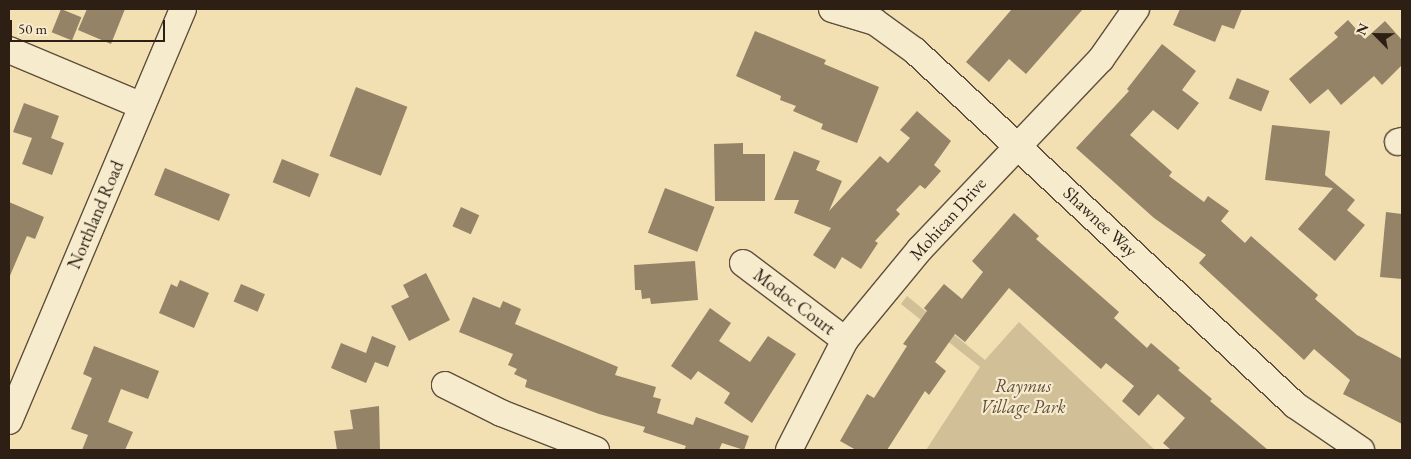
<!DOCTYPE html>
<html>
<head>
<meta charset="utf-8">
<style>
  body { margin:0 }
  #map { position:relative; width:1411px; height:459px; overflow:hidden; background:#f2e0b3; font-family:"EB Garamond",serif }
  div>[style] { position:absolute }
  .green>* { inset:0; background:#d1bf98 }
  .building>* { inset:0; background:#948367; transform-origin:0 0 }
  .roads { filter:drop-shadow(1px 0 #5f4f3c) drop-shadow(-1px 0 #5f4f3c) drop-shadow(0 1px #5f4f3c) drop-shadow(0 -1px #5f4f3c) }
  .minor>* { height:26px; margin:-13px; padding:0 13px; transform-origin:13px; border-radius:13px; background:#f7ebce }
  span { translate:-50% -50%; white-space:nowrap; text-align:center; line-height:1.15; -webkit-text-stroke:4.5px #f7ebce; paint-order:stroke }
  .street-label { font-size:18px; color:#2e1f15 }
  .park-label { font-size:18px; color:#5f4f3c; font-style:italic }
  .frame { position:absolute; inset:0; border:10px solid #2e1f15; pointer-events:none }
  .north { position:absolute; left:1351px; top:10px; width:50px; height:50px; -webkit-text-stroke:4px #f7ebce; paint-order:stroke; rotate:293deg; font-size:14px; font-weight:700; line-height:20px; text-align:center; color:#2e1f15 }
  .north::after { content:''; display:block; margin:auto; width:18px; height:22px; background:#2e1f15; clip-path:polygon(50% 0,100% 100%,50% 72%,0 100%) }
  .scale { position:absolute; left:10px; top:20px; width:155px; height:22px; box-sizing:border-box; border:2px solid #2e1f15; border-top:0; padding-left:6px; font-size:15px; line-height:18px; white-space:nowrap; color:#2e1f15; -webkit-text-stroke:4px #f7ebce; paint-order:stroke }
</style>
</head>
<body>
<div id="map">
  <div class="green">
    <div style="clip-path:polygon(907px 296px,985px 360px,1019px 322px,1155px 450px,926px 450px,980px 367px,901px 304px)"></div>
  </div>
  <div class="building">
    <div style="left:61px;top:9px;width:22px;height:25px;rotate:22deg"></div>
    <div style="clip-path:polygon(87px 9px,125px 9px,111px 44px,78px 30px)"></div>
    <div style="clip-path:polygon(1012px 9px,1083px 9px,1026px 74px,1009px 59px,989px 82px,966px 62px)"></div>
    <div style="clip-path:polygon(1180px 9px,1242px 9px,1234px 29px,1222px 25px,1215px 42px,1173px 25px)"></div>
    <div style="clip-path:polygon(1348px 20px,1365px 39px,1385px 21px,1402px 40px,1402px 65px,1382px 85px,1374px 76px,1341px 105px,1328px 89px,1310px 104px,1289px 79px,1338px 37px,1334px 33px)"></div>
    <div style="clip-path:polygon(755px 31px,826px 60px,824px 64px,879px 87px,857px 143px,821px 129px,823px 124px,793px 111px,796px 106px,780px 100px,781px 96px,736px 76px)"></div>
    <div style="clip-path:polygon(1162px 44px,1196px 71px,1182px 90px,1199px 103px,1178px 130px,1153px 110px,1130px 135px,1172px 172px,1169px 176px,1204px 202px,1208px 196px,1229px 211px,1221px 221px,1245px 243px,1251px 236px,1318px 295px,1315px 299px,1357px 335px,1402px 359px,1402px 424px,1343px 394px,1350px 380px,1314px 349px,1304px 360px,1199px 263px,1206px 255px,1154px 218px,1076px 148px,1129px 91px,1127px 89px)"></div>
    <div style="left:1237px;top:78px;width:35px;height:22px;rotate:22deg"></div>
    <div style="left:356px;top:87px;width:55px;height:74px;rotate:21deg"></div>
    <div style="clip-path:polygon(24px 103px,59px 116px,51px 138px,64px 143px,52px 175px,22px 164px,32px 138px,13px 132px)"></div>
    <div style="clip-path:polygon(917px 111px,951px 141px,934px 165px,941px 171px,925px 189px,920px 185px,896px 210px,900px 214px,875px 241px,878px 243px,861px 269px,842px 257px,835px 269px,813px 255px,831px 228px,794px 213px,799px 200px,774px 200px,794px 151px,820px 161px,816px 170px,842px 181px,829px 211px,880px 156px,888px 163px,910px 138px,900px 130px)"></div>
    <div style="clip-path:polygon(1272px 125px,1330px 131px,1325px 175px,1355px 200px,1347px 210px,1365px 225px,1335px 261px,1298px 229px,1333px 188px,1265px 180px)"></div>
    <div style="clip-path:polygon(743px 143px,743px 154px,765px 154px,765px 201px,715px 201px,714px 144px)"></div>
    <div style="left:282px;top:159px;width:40px;height:25px;rotate:22deg"></div>
    <div style="left:165px;top:168px;width:70px;height:29px;rotate:22deg"></div>
    <div style="left:665px;top:188px;width:53px;height:48px;rotate:21deg"></div>
    <div style="clip-path:polygon(9px 202px,44px 217px,35px 239px,27px 236px,9px 278px)"></div>
    <div style="left:461px;top:207px;width:20px;height:21px;rotate:24deg"></div>
    <div style="clip-path:polygon(1386px 212px,1402px 214px,1402px 279px,1380px 277px)"></div>
    <div style="clip-path:polygon(1014px 213px,1039px 236px,1036px 239px,1119px 312px,1114px 318px,1147px 348px,1151px 343px,1180px 368px,1178px 370px,1212px 399px,1210px 401px,1268px 450px,1171px 450px,1163px 443px,1185px 418px,1158px 394px,1139px 416px,1122px 401px,1134px 386px,1106px 363px,1101px 369px,1009px 288px,965px 342px,955px 334px,935px 362px,946px 371px,929px 395px,925px 391px,887px 450px,856px 450px,840px 441px,867px 394px,874px 398px,907px 346px,903px 344px,927px 311px,924px 308px,944px 284px,962px 299px,983px 272px,972px 261px)"></div>
    <div style="clip-path:polygon(695px 261px,698px 300px,651px 304px,650px 298px,642px 299px,641px 290px,635px 290px,634px 265px)"></div>
    <div style="clip-path:polygon(426px 273px,450px 320px,409px 341px,391px 306px,409px 297px,403px 285px)"></div>
    <div style="clip-path:polygon(180px 280px,209px 293px,194px 328px,159px 313px,171px 284px,177px 287px)"></div>
    <div style="left:241px;top:284px;width:26px;height:19px;rotate:23deg"></div>
    <div style="clip-path:polygon(473px 297px,500px 308px,503px 301px,521px 309px,515px 324px,618px 367px,615px 375px,656px 387px,653px 397px,661px 399px,657px 413px,693px 425px,696px 417px,749px 436px,744px 450px,722px 443px,719px 450px,684px 450px,686px 446px,643px 432px,645px 427px,599px 414px,525px 387px,527px 380px,514px 374px,517px 369px,508px 365px,513px 354px,459px 332px)"></div>
    <div style="clip-path:polygon(710px 308px,731px 323px,719px 341px,750px 362px,768px 336px,796px 354px,752px 423px,724px 403px,730px 393px,698px 371px,691px 380px,671px 366px)"></div>
    <div style="clip-path:polygon(372px 336px,396px 346px,388px 367px,375px 362px,366px 383px,331px 368px,341px 343px,366px 353px)"></div>
    <div style="clip-path:polygon(94px 346px,159px 371px,148px 399px,121px 389px,108px 422px,133px 432px,125px 450px,82px 450px,88px 435px,71px 429px,92px 378px,83px 374px)"></div>
    <div style="clip-path:polygon(379px 406px,380px 450px,337px 450px,334px 431px,353px 429px,350px 410px)"></div>
  </div>
  <div class="roads">
    <div class="minor">
      <div style="left:832px;top:9px;width:45px;rotate:16.8deg"></div>
      <div style="left:875px;top:22px;width:49px;rotate:35.9deg"></div>
      <div style="left:915px;top:51px;width:519px;rotate:42.97deg"></div>
      <div style="left:1295px;top:405px;width:80px;rotate:34.3deg"></div>
      <div style="left:9px;top:50px;width:144px;rotate:22.8deg"></div>
      <div style="left:1398px;top:142px;width:4px;rotate:-14deg"></div>
      <div style="left:743px;top:263px;width:128px;rotate:37deg"></div>
      <div style="left:445px;top:385px;width:63px;rotate:26.6deg"></div>
      <div style="left:501px;top:413px;width:102px;rotate:21.3deg"></div>
      <div style="left:9px;top:421px;width:447px;rotate:-67.1deg"></div>
      <div style="left:789px;top:450px;width:123px;rotate:-63deg"></div>
      <div style="left:845px;top:340px;width:118px;rotate:-50.5deg"></div>
      <div style="left:920px;top:249px;width:262px;rotate:-46.4deg"></div>
      <div style="left:1101px;top:59px;width:61px;rotate:-55deg"></div>
    </div>
  </div>
  <div class="street-label">
    <span style="left:96px;top:215px;rotate:-67deg">Northland Road</span>
    <span style="left:948px;top:219px;rotate:-48deg">Mohican Drive</span>
    <span style="left:1100px;top:222px;rotate:43deg">Shawnee Way</span>
    <span style="left:794px;top:302px;rotate:37deg">Modoc Court</span>
  </div>
  <div class="park-label">
    <span style="left:1023px;top:397px">Raymus<br>Village Park</span>
  </div>
  <div class="frame"></div>
  <div class="north">N</div>
  <div class="scale">50 m</div>
</div>
</body>
</html>
